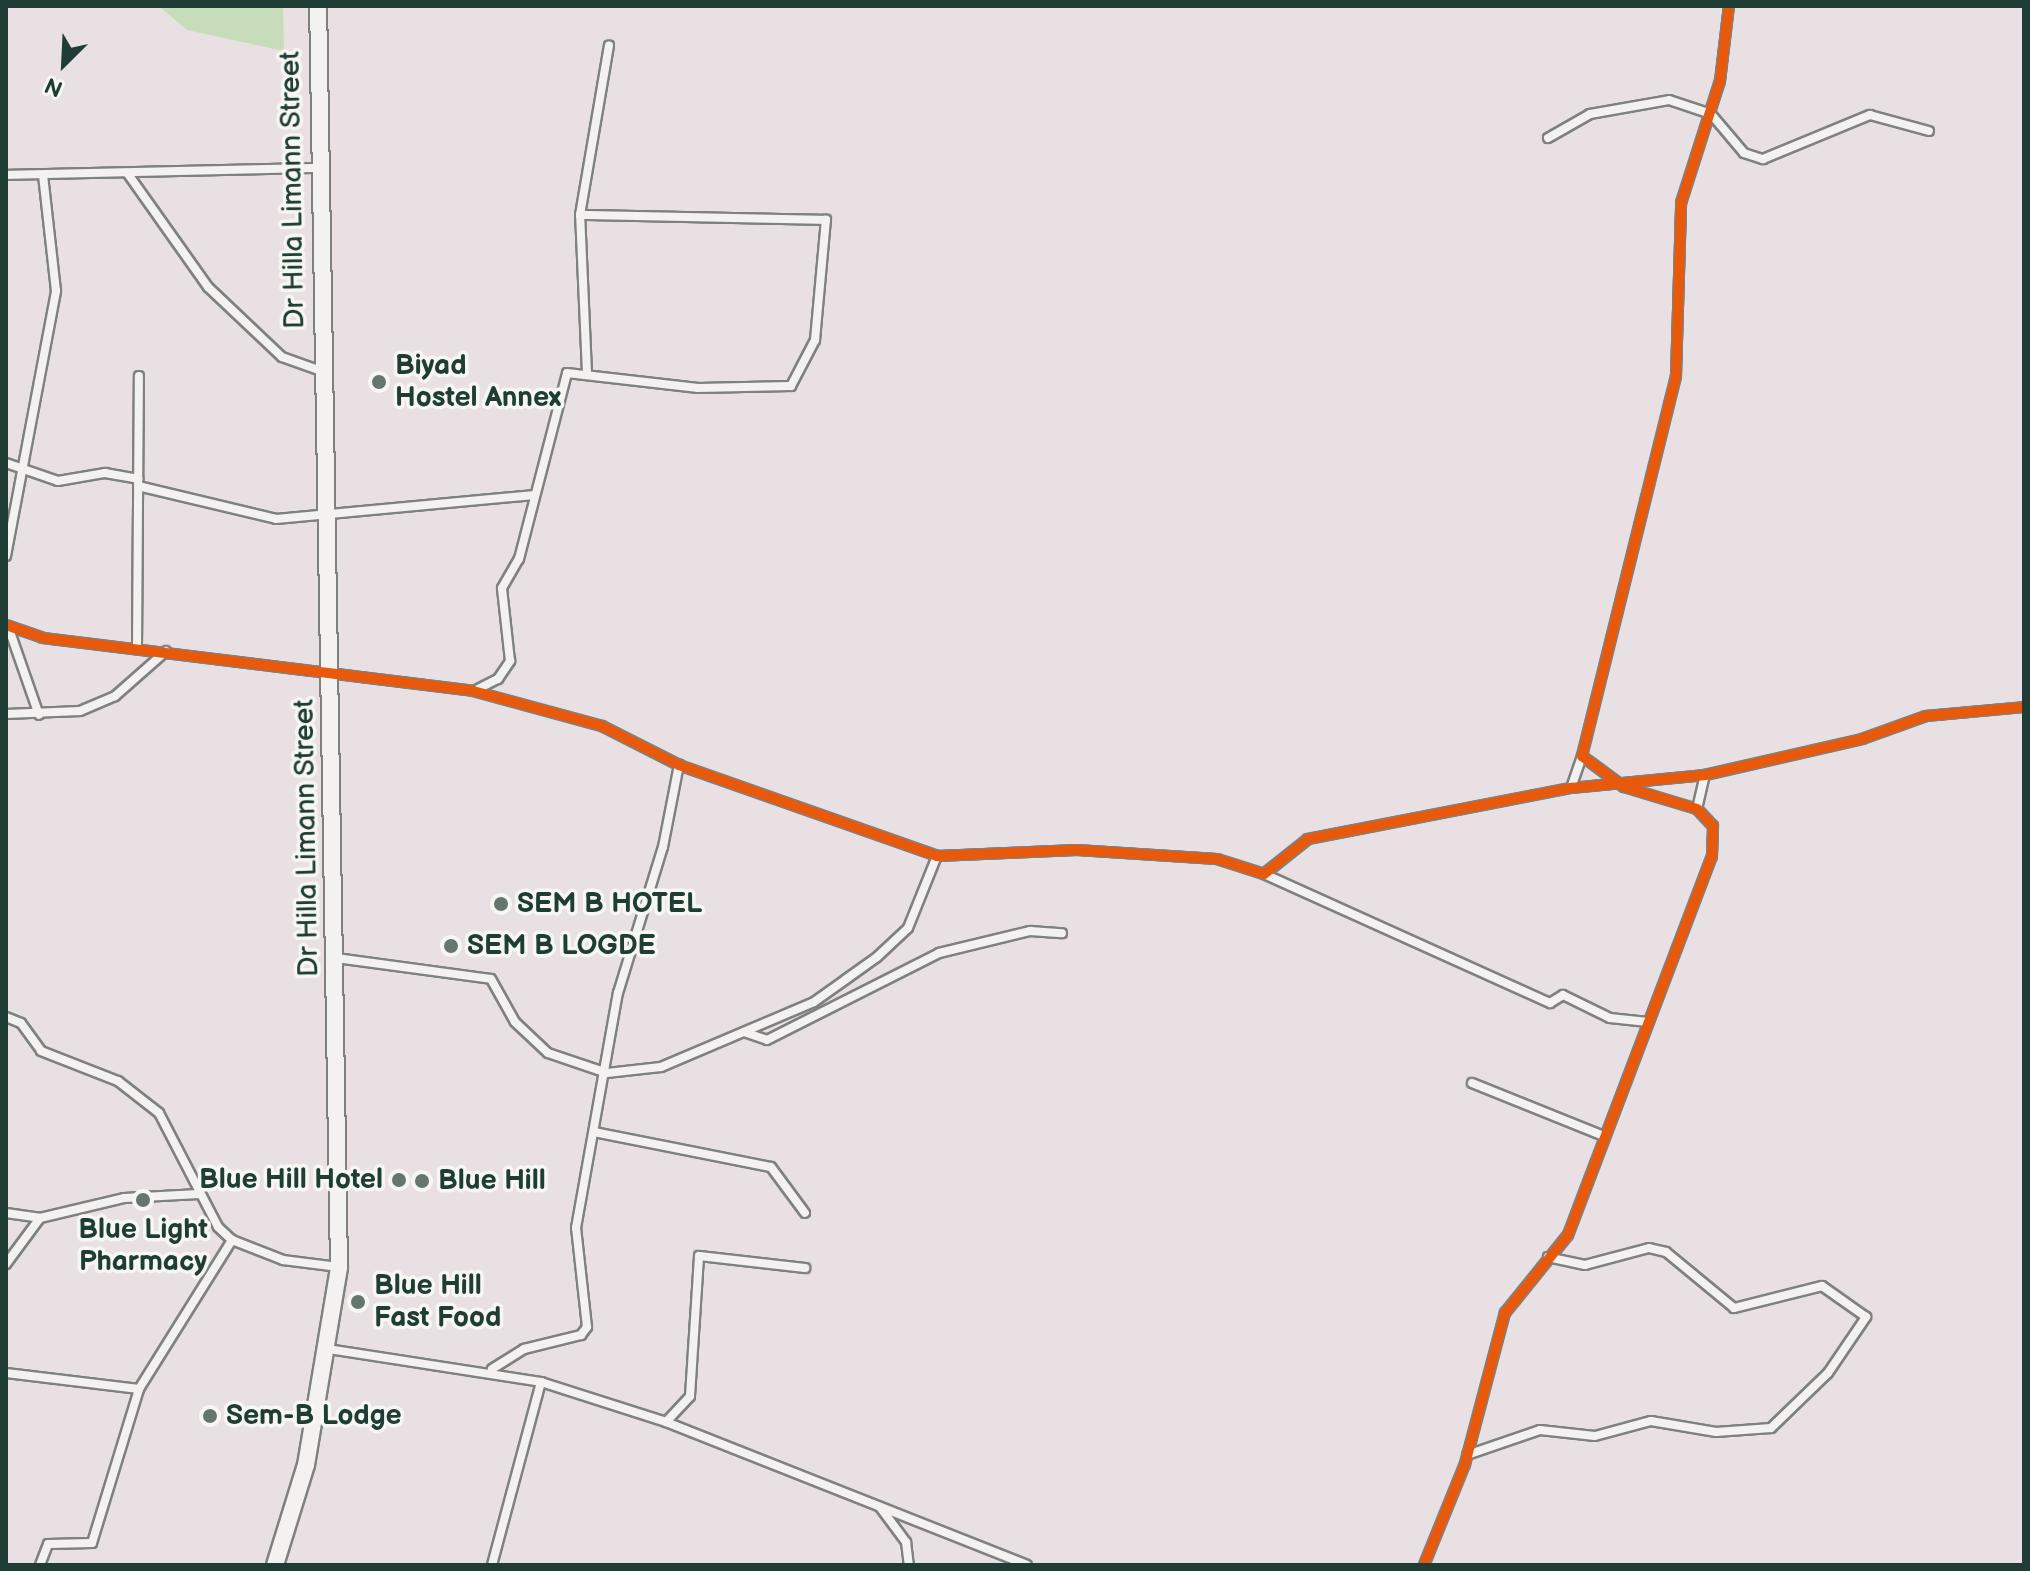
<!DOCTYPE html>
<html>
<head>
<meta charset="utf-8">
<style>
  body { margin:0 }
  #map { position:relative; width:2030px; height:1571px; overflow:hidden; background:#e8e0e3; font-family:"Balsamiq Sans",sans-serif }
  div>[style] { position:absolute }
  .green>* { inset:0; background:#c7dcb9 }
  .roads { filter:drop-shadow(2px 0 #7f8181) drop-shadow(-2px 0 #7f8181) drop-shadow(0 2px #7f8181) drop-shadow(0 -2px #7f8181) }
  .street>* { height:8px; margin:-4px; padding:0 4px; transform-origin:4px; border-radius:4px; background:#f3f2f1 }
  .highway>* { height:16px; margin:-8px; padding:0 8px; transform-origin:8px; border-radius:8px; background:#f3f2f1 }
  .cycleway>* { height:10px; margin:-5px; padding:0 5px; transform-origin:5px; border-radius:5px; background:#e8590c }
  .dots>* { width:22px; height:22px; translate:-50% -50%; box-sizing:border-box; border:4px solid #f6f6f2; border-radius:50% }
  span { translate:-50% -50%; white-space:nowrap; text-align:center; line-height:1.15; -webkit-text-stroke:7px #f6f6f2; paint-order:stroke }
  .street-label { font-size:28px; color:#1f3d34 }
  .poi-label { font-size:28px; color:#1f3d34; font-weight:700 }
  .left { translate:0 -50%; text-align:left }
  .right { translate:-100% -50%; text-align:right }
  .frame { position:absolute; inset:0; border:8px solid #1f3d34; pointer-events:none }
  .north { position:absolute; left:24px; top:24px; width:80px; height:80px; -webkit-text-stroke:6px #f6f6f2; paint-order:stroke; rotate:204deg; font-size:22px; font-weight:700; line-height:32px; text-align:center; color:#1f3d34 }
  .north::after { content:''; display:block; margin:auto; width:28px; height:36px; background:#1f3d34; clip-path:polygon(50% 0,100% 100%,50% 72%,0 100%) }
</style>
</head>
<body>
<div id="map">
  <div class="green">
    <div style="clip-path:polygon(159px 6px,283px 6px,284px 51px,187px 30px)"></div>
  </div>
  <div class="roads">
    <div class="street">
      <div style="left:1548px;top:138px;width:48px;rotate:-29.7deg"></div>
      <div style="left:1590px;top:114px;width:80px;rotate:-10deg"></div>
      <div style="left:1669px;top:100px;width:44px;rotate:18.4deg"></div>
      <div style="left:1711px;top:114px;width:51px;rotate:49.8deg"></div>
      <div style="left:1744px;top:153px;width:20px;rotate:18deg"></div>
      <div style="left:1763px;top:159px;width:116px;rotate:-22.4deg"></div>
      <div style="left:1870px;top:115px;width:61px;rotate:15.2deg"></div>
      <div style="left:128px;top:174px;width:138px;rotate:54.7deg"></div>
      <div style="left:208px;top:287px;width:102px;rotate:43.4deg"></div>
      <div style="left:282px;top:357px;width:41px;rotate:19.7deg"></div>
      <div style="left:6px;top:175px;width:313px;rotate:-1.3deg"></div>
      <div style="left:587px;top:373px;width:158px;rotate:-92.5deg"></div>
      <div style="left:580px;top:215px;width:172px;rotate:-80.3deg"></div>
      <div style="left:6px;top:463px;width:55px;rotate:19.1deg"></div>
      <div style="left:58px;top:481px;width:48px;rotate:-9.7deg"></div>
      <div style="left:105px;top:473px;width:34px;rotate:10deg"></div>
      <div style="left:138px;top:486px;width:142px;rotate:13.4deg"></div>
      <div style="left:276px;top:519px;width:260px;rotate:-5.3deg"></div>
      <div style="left:6px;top:556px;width:270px;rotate:-79.3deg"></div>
      <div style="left:56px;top:291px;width:116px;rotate:-96.4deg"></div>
      <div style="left:6px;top:625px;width:39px;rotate:19deg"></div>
      <div style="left:43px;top:638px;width:433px;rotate:7deg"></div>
      <div style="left:473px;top:691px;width:134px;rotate:15.2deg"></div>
      <div style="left:602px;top:726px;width:86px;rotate:26.9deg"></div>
      <div style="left:679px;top:765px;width:274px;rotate:19.4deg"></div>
      <div style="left:937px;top:856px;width:140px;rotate:-2.5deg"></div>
      <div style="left:1077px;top:850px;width:140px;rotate:3.7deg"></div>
      <div style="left:1217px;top:859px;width:49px;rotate:17.7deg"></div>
      <div style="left:1264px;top:874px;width:56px;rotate:-38.5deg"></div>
      <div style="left:1308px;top:839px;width:268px;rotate:-11deg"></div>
      <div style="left:1571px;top:788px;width:135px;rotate:-5.5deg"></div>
      <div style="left:1705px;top:775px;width:161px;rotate:-12.9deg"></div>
      <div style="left:1862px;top:739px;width:68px;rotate:-19.8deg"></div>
      <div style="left:1926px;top:716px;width:98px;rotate:-5.2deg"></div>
      <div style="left:8px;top:626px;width:94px;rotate:70.8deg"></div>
      <div style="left:137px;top:648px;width:272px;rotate:-89.6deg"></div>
      <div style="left:474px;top:691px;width:27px;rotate:-27deg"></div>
      <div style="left:498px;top:679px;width:22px;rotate:-56deg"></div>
      <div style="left:510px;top:661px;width:73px;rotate:-96.3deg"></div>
      <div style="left:502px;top:588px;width:34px;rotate:-60deg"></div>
      <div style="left:519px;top:559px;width:192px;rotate:-75.5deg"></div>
      <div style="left:567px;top:373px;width:132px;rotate:6.5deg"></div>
      <div style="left:698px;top:388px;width:93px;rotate:-1.2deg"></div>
      <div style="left:791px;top:386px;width:52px;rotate:-62.4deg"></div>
      <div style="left:815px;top:340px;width:121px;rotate:-84.8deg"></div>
      <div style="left:826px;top:220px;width:246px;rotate:-178.8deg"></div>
      <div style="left:6px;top:714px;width:74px;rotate:-2.3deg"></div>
      <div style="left:80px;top:711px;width:38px;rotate:-23deg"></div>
      <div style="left:115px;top:696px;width:68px;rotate:-41.4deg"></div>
      <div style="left:1571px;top:788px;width:34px;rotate:-71deg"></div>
      <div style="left:1697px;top:809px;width:35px;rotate:-77deg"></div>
      <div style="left:1264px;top:874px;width:314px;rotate:24.3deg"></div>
      <div style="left:1550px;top:1003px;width:15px;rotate:-32deg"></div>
      <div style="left:1563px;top:995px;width:52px;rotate:26.1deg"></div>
      <div style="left:1610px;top:1018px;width:38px;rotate:6deg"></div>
      <div style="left:336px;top:958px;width:156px;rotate:7.7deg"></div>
      <div style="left:491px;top:979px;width:49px;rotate:60.8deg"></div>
      <div style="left:515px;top:1022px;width:45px;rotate:43.2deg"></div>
      <div style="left:548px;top:1053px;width:62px;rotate:18.7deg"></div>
      <div style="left:607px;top:1073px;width:54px;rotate:-6.3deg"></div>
      <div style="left:661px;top:1067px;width:166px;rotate:-23deg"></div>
      <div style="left:814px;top:1002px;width:77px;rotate:-35.5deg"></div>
      <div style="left:877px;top:957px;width:42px;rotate:-43.1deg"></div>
      <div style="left:908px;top:928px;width:78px;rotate:-68.1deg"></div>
      <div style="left:6px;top:1017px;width:16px;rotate:22deg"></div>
      <div style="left:21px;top:1023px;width:34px;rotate:54deg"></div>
      <div style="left:41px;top:1051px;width:83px;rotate:21.3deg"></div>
      <div style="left:118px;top:1081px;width:52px;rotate:38deg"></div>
      <div style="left:159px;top:1113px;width:128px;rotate:62.6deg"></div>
      <div style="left:218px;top:1227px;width:19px;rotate:43deg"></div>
      <div style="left:232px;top:1240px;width:55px;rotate:21.4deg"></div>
      <div style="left:283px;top:1260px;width:56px;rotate:7.1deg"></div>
      <div style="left:744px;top:1032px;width:24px;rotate:19deg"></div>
      <div style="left:767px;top:1040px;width:193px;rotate:-26.8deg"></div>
      <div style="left:939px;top:953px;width:94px;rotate:-13.6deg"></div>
      <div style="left:1030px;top:931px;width:32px;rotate:4deg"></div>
      <div style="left:1472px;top:1083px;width:142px;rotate:21.9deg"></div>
      <div style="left:594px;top:1132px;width:180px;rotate:11.2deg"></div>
      <div style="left:771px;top:1167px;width:57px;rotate:53.5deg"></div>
      <div style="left:6px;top:1213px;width:34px;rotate:8deg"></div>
      <div style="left:40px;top:1218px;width:86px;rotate:-13.4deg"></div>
      <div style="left:124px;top:1198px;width:75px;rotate:-3.1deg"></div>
      <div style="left:6px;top:1264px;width:57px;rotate:-53.5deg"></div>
      <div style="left:328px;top:1349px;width:216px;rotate:8.8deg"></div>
      <div style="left:541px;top:1382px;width:131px;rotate:17.7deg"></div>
      <div style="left:666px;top:1422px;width:388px;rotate:21.6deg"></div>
      <div style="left:492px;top:1369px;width:38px;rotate:-32deg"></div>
      <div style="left:524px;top:1349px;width:59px;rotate:-13.8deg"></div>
      <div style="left:581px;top:1335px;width:10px;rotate:-53deg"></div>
      <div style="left:587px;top:1327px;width:100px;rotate:-96.3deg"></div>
      <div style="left:576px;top:1228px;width:239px;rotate:-79.9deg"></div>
      <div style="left:618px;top:993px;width:153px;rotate:-72.9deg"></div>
      <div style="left:663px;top:847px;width:84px;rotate:-79deg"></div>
      <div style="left:6px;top:1373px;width:134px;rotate:6.9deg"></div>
      <div style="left:666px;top:1422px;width:35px;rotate:-47deg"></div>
      <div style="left:690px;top:1396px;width:140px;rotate:-86.3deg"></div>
      <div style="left:699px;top:1256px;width:107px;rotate:6.5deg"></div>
      <div style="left:1467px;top:1455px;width:77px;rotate:-18.9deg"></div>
      <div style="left:1540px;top:1430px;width:55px;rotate:6.2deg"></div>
      <div style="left:1595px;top:1436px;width:58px;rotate:-15deg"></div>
      <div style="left:1651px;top:1421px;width:66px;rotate:9.6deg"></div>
      <div style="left:1716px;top:1432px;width:55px;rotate:-4.2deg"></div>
      <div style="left:1771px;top:1428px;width:79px;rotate:-44deg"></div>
      <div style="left:1828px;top:1373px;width:68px;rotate:-55.8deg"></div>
      <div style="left:1866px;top:1317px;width:54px;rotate:-144.8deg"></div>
      <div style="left:1822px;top:1286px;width:91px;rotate:166deg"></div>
      <div style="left:1734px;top:1308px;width:88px;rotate:-140.5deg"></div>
      <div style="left:1666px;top:1252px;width:17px;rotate:-167deg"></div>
      <div style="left:1649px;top:1248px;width:66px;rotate:165.1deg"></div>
      <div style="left:1585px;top:1265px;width:38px;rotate:-168deg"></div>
      <div style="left:880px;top:1507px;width:44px;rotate:53.4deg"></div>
      <div style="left:906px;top:1542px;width:23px;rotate:83deg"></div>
      <div style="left:40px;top:1565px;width:22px;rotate:-69deg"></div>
      <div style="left:48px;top:1544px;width:44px;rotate:-1.3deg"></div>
      <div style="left:92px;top:1543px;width:161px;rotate:-73deg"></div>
      <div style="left:139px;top:1389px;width:176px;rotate:-58deg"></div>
      <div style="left:492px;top:1565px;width:189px;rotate:-75deg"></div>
      <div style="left:1424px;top:1565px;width:109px;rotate:-67.9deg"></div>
      <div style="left:1465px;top:1464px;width:156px;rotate:-75.2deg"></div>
      <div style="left:1505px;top:1313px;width:100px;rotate:-51.1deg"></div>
      <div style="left:1568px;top:1235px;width:405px;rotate:-69.2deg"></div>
      <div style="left:1712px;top:856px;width:30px;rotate:-88deg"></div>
      <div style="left:1713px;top:826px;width:23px;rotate:-133deg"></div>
      <div style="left:1697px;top:809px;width:76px;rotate:-163.2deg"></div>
      <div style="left:1624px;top:787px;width:52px;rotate:-143.6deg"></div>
      <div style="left:1582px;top:756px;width:391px;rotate:-76.1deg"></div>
      <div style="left:1676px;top:376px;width:173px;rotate:-88.3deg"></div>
      <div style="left:1681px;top:203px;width:128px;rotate:-72.3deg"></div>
      <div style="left:1720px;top:81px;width:76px;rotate:-83.2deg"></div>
    </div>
    <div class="highway">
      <div style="left:275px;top:1565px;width:105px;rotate:-72.8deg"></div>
      <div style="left:306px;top:1465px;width:201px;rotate:-80.5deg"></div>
      <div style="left:339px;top:1267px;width:1261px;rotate:-90.95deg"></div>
    </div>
  </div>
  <div class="cycleway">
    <div style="left:6px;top:625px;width:39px;rotate:19deg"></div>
    <div style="left:43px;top:638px;width:433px;rotate:7deg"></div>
    <div style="left:473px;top:691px;width:134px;rotate:15.2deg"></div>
    <div style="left:602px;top:726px;width:86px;rotate:26.9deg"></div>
    <div style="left:679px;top:765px;width:274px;rotate:19.4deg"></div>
    <div style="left:937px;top:856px;width:140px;rotate:-2.5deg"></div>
    <div style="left:1077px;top:850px;width:140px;rotate:3.7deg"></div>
    <div style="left:1217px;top:859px;width:49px;rotate:17.7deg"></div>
    <div style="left:1264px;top:874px;width:56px;rotate:-38.5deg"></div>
    <div style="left:1308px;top:839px;width:268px;rotate:-11deg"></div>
    <div style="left:1571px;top:788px;width:135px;rotate:-5.5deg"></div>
    <div style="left:1705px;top:775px;width:161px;rotate:-12.9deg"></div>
    <div style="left:1862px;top:739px;width:68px;rotate:-19.8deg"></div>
    <div style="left:1926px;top:716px;width:98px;rotate:-5.2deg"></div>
    <div style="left:1424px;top:1565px;width:109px;rotate:-67.9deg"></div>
    <div style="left:1465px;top:1464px;width:156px;rotate:-75.2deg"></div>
    <div style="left:1505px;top:1313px;width:100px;rotate:-51.1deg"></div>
    <div style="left:1568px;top:1235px;width:405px;rotate:-69.2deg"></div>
    <div style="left:1712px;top:856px;width:30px;rotate:-88deg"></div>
    <div style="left:1713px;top:826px;width:23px;rotate:-133deg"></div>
    <div style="left:1697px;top:809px;width:76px;rotate:-163.2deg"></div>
    <div style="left:1624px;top:787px;width:52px;rotate:-143.6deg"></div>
    <div style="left:1582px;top:756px;width:391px;rotate:-76.1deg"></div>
    <div style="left:1676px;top:376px;width:173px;rotate:-88.3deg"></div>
    <div style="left:1681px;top:203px;width:128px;rotate:-72.3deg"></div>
    <div style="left:1720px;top:81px;width:76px;rotate:-83.2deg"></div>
  </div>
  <div class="dots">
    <div style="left:379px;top:382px;background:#657671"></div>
    <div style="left:501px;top:904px;background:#657671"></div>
    <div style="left:451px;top:946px;background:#657671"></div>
    <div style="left:399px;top:1180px;background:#657671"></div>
    <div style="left:422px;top:1181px;background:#657671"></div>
    <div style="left:143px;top:1200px;background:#657671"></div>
    <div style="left:358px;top:1302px;background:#657671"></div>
    <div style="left:210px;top:1416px;background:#657671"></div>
  </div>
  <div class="street-label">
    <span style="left:293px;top:190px;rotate:-91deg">Dr Hilla Limann Street</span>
    <span style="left:307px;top:838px;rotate:-91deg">Dr Hilla Limann Street</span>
  </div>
  <div class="poi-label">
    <span class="left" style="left:395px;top:382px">Biyad<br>Hostel Annex</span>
    <span class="left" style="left:517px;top:904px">SEM B HOTEL</span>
    <span class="left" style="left:467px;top:946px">SEM B LOGDE</span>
    <span class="right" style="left:383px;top:1180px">Blue Hill Hotel</span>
    <span class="left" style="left:438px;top:1181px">Blue Hill</span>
    <span style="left:143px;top:1246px">Blue Light<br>Pharmacy</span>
    <span class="left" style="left:374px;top:1302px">Blue Hill<br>Fast Food</span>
    <span class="left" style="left:226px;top:1416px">Sem-B Lodge</span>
  </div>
  <div class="frame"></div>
  <div class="north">N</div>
</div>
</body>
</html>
